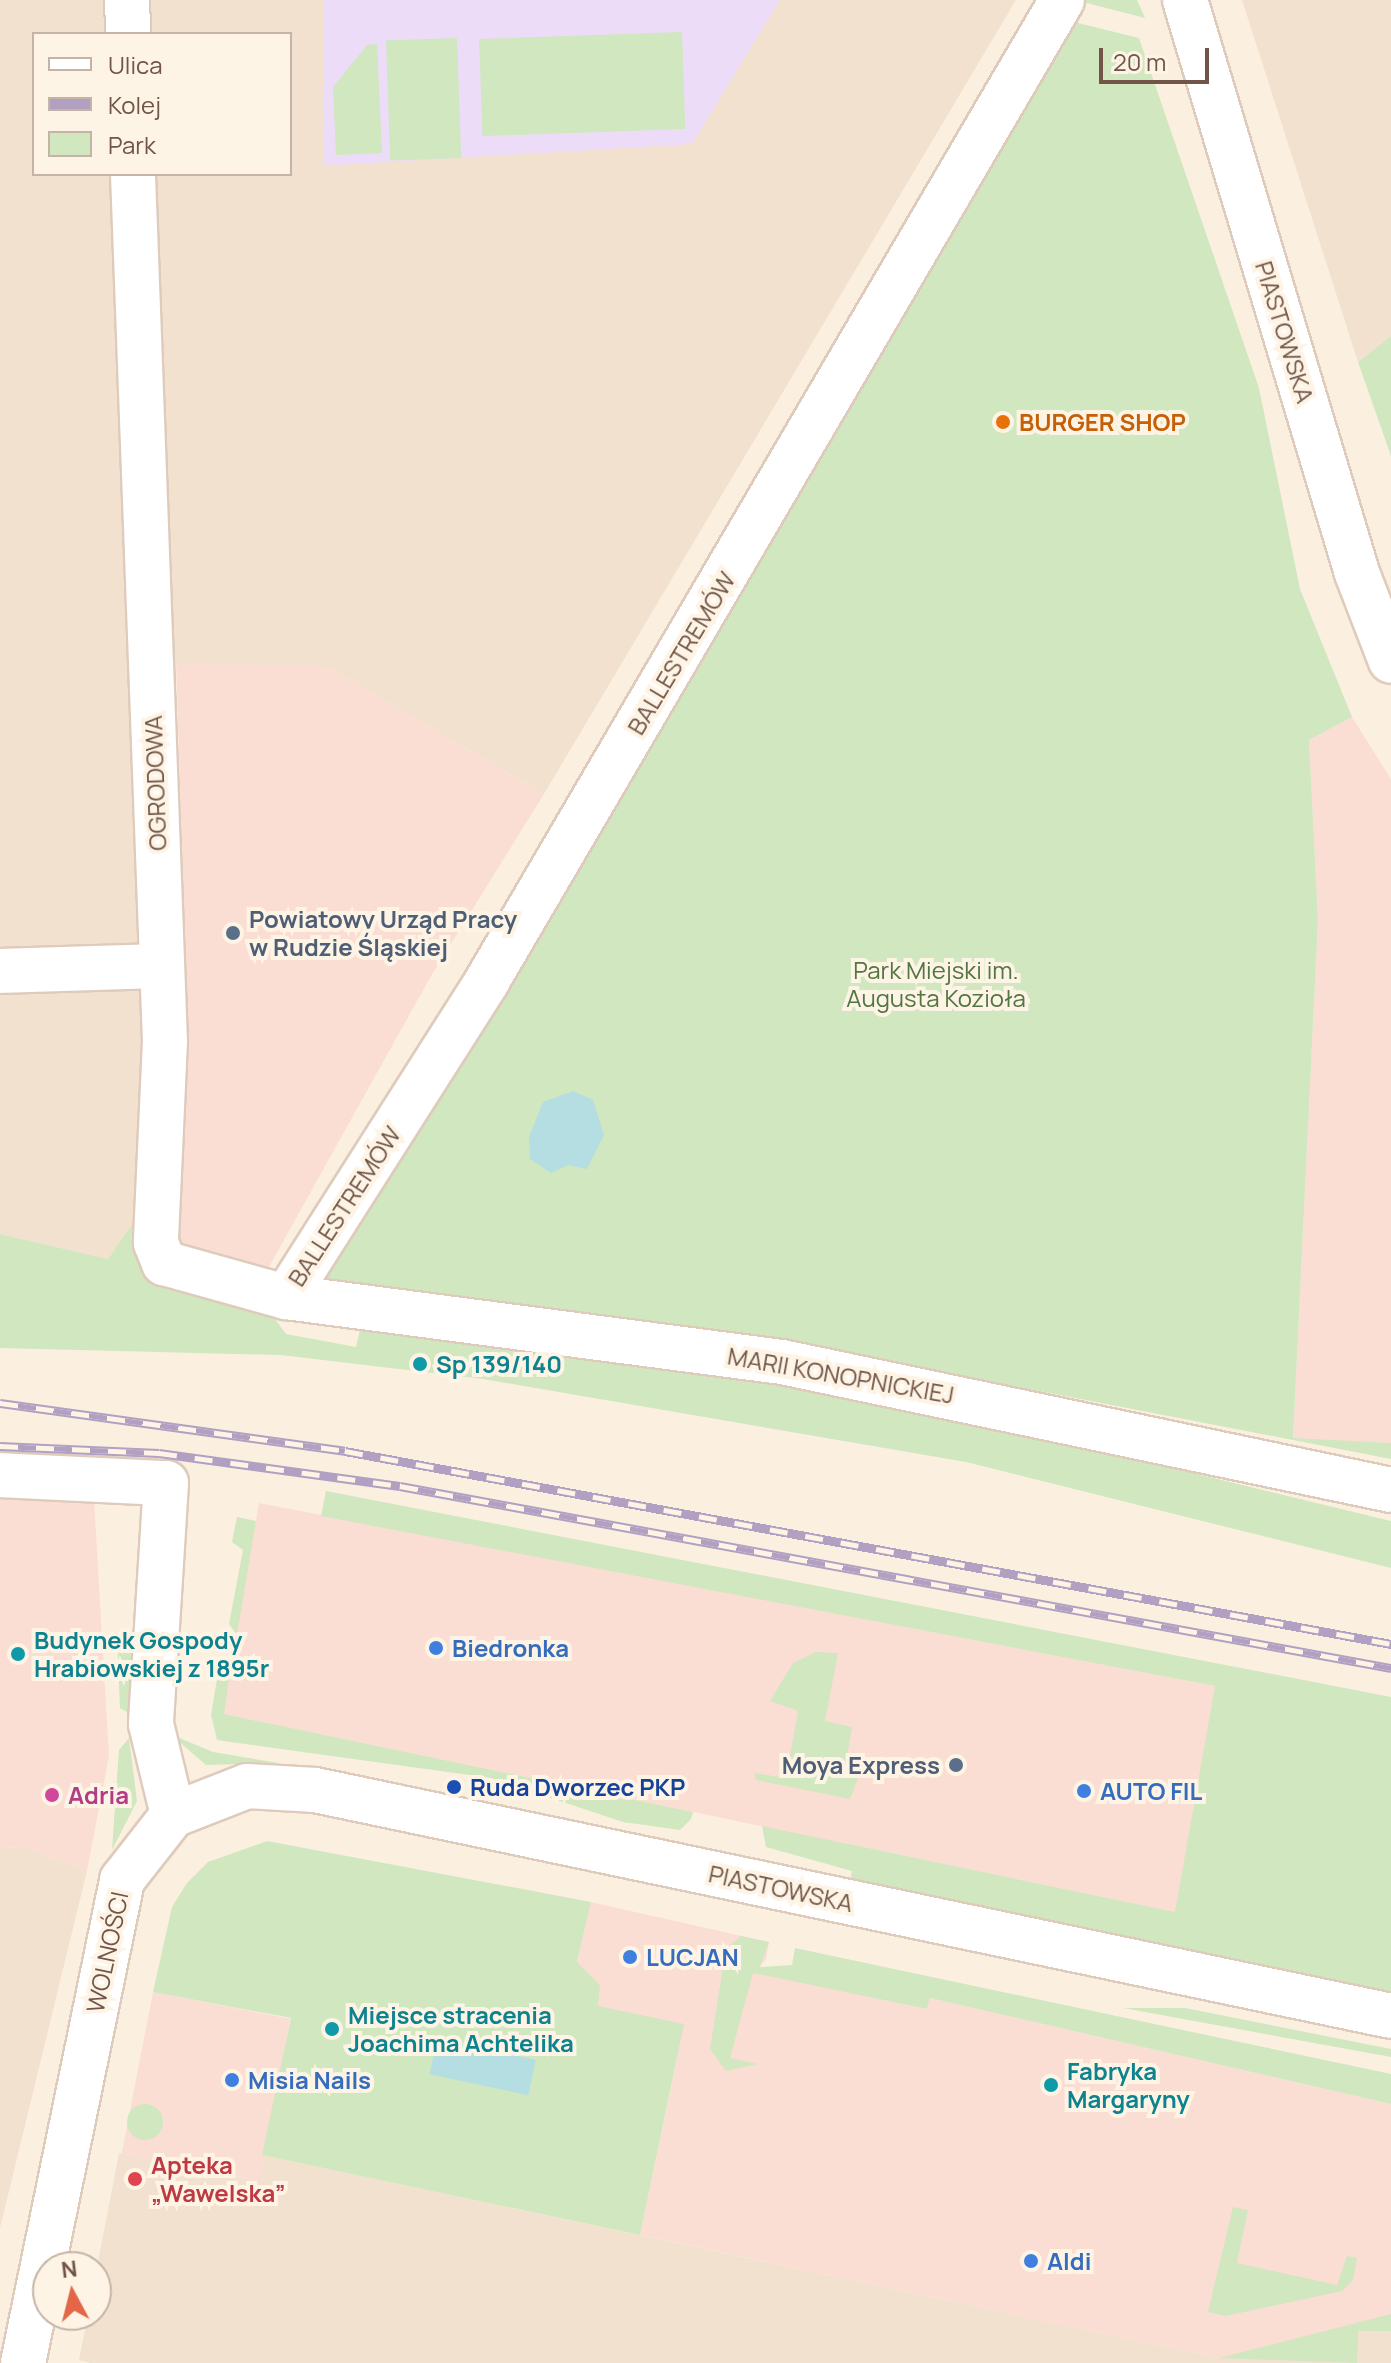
<!DOCTYPE html>
<html>
<head>
<meta charset="utf-8">
<style>
  body { margin:0 }
  #map { position:relative; width:1391px; height:2363px; overflow:hidden; background:#fbf0df; font-family:Manrope,sans-serif }
  div>[style] { position:absolute }
  .residential>* { inset:0; background:#f2e1ce }
  .commercial>* { inset:0; background:#fbded3; transform-origin:0 0 }
  .education>* { inset:0; background:#eddcf7 }
  .green>* { inset:0; background:#d0e7bf; transform-origin:0 0 }
  .round { border-radius:50% }
  .water>* { inset:0; background:#b5dee3; transform-origin:0 0 }
  .roads { filter:drop-shadow(2px 0 #decbbc) drop-shadow(-2px 0 #decbbc) drop-shadow(0 2px #decbbc) drop-shadow(0 -2px #decbbc) }
  .minor>* { height:44px; margin:-22px; padding:0 22px; transform-origin:22px; border-radius:22px; background:#fff }
  .rail>* { height:9px; margin-top:-4.5px; transform-origin:0; background:repeating-linear-gradient(90deg,#fef4e5 0 18px,#b2a0c3 0 36px); box-sizing:border-box; border-block:2px solid #b2a0c3 }
  .dots>* { width:22px; height:22px; translate:-50% -50%; box-sizing:border-box; border:4px solid #fef4e5; border-radius:50% }
  span { translate:-50% -50%; white-space:nowrap; text-align:center; line-height:1.15; -webkit-text-stroke:8px #fef4e5; paint-order:stroke }
  .street-label { font-size:24px; color:#705548 }
  .food-label { font-size:24px; color:#c56008; font-weight:700 }
  .left { translate:0 -50%; text-align:left }
  .service-label { font-size:24px; color:#4e5e75; font-weight:700 }
  .right { translate:-100% -50%; text-align:right }
  .park-label { font-size:24px; color:#527641 }
  .culture-label { font-size:24px; color:#0d838f; font-weight:700 }
  .shop-label { font-size:24px; color:#366cbe; font-weight:700 }
  .transit-label { font-size:24px; color:#164399; font-weight:700 }
  .hotel-label { font-size:24px; color:#b23c85; font-weight:700 }
  .health-label { font-size:24px; color:#be3a42; font-weight:700 }
  .legend { position:absolute; left:32px; top:32px; width:260px; height:144px; box-sizing:border-box; background:#fef4e5; border:2px solid #c5b4a6; margin:0; padding:10px 14px; list-style:none; font-size:24px; color:#705548 }
  .legend li { display:flex; align-items:center; gap:16px; height:40px }
  .legend b { width:40px; border:2px solid #c5b4a6 }
  .north { position:absolute; left:32px; top:2251px; width:80px; height:80px; box-sizing:border-box; background:#fef4e5; border:2px solid #c5b4a6; border-radius:50%; rotate:353deg; font-size:22px; font-weight:700; line-height:32px; text-align:center; color:#705548 }
  .north::after { content:''; display:block; margin:auto; width:28px; height:36px; background:#e26647; clip-path:polygon(50% 0,100% 100%,50% 72%,0 100%) }
  .scale { position:absolute; left:1099px; top:48px; width:110px; height:36px; box-sizing:border-box; border:4px solid #705548; border-top:0; padding-left:10px; font-size:24px; line-height:28px; white-space:nowrap; color:#705548; -webkit-text-stroke:6px #fef4e5; paint-order:stroke }
</style>
</head>
<body>
<div id="map">
  <div class="residential">
    <div style="clip-path:polygon(evenodd,0 0,1016px 0,544px 794px,327px 667px,134px 665px,153px 1194px,108px 1259px,0 1234px,0 0,34px 34px,290px 34px,290px 174px,34px 174px,34px 34px)"></div>
    <div style="clip-path:polygon(1242px 0,1391px 0,1391px 336px,1358px 362px)"></div>
    <div style="clip-path:polygon(24px 1847px,87px 1871px,0 2228px,0 1848px)"></div>
    <div style="clip-path:polygon(119px 2153px,256px 2180px,262px 2155px,1219px 2358px,1391px 2319px,1391px 2363px,90px 2363px,79px 2360px,88px 2315px,96px 2315px,96px 2272px)"></div>
  </div>
  <div class="commercial">
    <div style="clip-path:polygon(176px 663px,327px 667px,544px 794px,431px 976px,260px 1283px,167px 1241px,178px 1128px,183px 877px)"></div>
    <div style="clip-path:polygon(1352px 717px,1391px 779px,1391px 1443px,1293px 1439px,1318px 920px,1309px 740px)"></div>
    <div style="clip-path:polygon(0 1496px,94px 1499px,109px 1756px,87px 1871px,24px 1847px,0 1848px)"></div>
    <div style="clip-path:polygon(259px 1503px,1277px 1698px,1232px 1932px,1174px 1912px,223px 1714px)"></div>
    <div style="clip-path:polygon(591px 1902px,769px 1942px,766px 1960px,752px 1972px,927px 2009px,930px 1998px,1391px 2104px,1391px 2319px,1219px 2358px,640px 2235px,677px 2059px,597px 2007px,577px 1962px)"></div>
    <div style="left:153px;top:1992px;width:140px;height:165px;rotate:11deg"></div>
  </div>
  <div class="education">
    <div style="clip-path:polygon(323px 0,780px 0,692px 144px,323px 166px)"></div>
  </div>
  <div class="green">
    <div style="clip-path:polygon(1137px 0,1145px 18px,1079px 1px,1080px 0)"></div>
    <div style="clip-path:polygon(1074px 22px,1139px 38px,1259px 388px,1300px 589px,1352px 717px,1309px 740px,1318px 920px,1293px 1438px,1391px 1443px,1391px 1459px,797px 1344px,312px 1277px)"></div>
    <div style="left:682px;top:32px;width:97px;height:203px;rotate:88deg"></div>
    <div style="left:457px;top:38px;width:120px;height:71px;rotate:88deg"></div>
    <div style="clip-path:polygon(377px 44px,382px 153px,336px 155px,333px 87px,367px 45px)"></div>
    <div style="clip-path:polygon(1391px 336px,1391px 456px,1358px 362px)"></div>
    <div style="clip-path:polygon(153px 1194px,148px 1257px,261px 1300px,286px 1334px,356px 1347px,363px 1317px,932px 1410px,1391px 1521px,1391px 1568px,966px 1462px,483px 1379px,281px 1355px,0 1348px,0 1234px,108px 1259px)"></div>
    <div style="clip-path:polygon(326px 1491px,1391px 1697px,1391px 1996px,850px 1883px,852px 1871px,766px 1847px,762px 1826px,1175px 1912px,1215px 1686px,321px 1516px)"></div>
    <div style="clip-path:polygon(237px 1517px,256px 1521px,237px 1635px,229px 1624px,243px 1550px,232px 1542px)"></div>
    <div style="clip-path:polygon(117px 1634px,142px 1634px,132px 1715px,120px 1708px)"></div>
    <div style="clip-path:polygon(816px 1652px,838px 1653px,825px 1721px,852px 1727px,844px 1775px,858px 1778px,850px 1799px,756px 1780px,754px 1773px,786px 1778px,798px 1711px,770px 1701px,793px 1663px)"></div>
    <div style="clip-path:polygon(231px 1666px,224px 1714px,693px 1812px,691px 1819px,680px 1830px,623px 1822px,491px 1778px,217px 1740px,211px 1715px,219px 1667px)"></div>
    <div style="clip-path:polygon(170px 1734px,213px 1752px,278px 1763px,206px 1765px)"></div>
    <div style="clip-path:polygon(129px 1738px,137px 1801px,112px 1850px,119px 1750px)"></div>
    <div style="clip-path:polygon(267px 1841px,591px 1902px,577px 1962px,600px 1985px,598px 2006px,684px 2024px,640px 2235px,262px 2155px,291px 2018px,153px 1992px,172px 1907px,187px 1883px,208px 1862px)"></div>
    <div style="clip-path:polygon(741px 1936px,769px 1942px,760px 1967px,792px 1965px,795px 1948px,1391px 2074px,1391px 2104px,930px 1998px,927px 2009px,753px 1973px,730px 2058px,757px 2064px,726px 2071px,710px 2049px,726px 1948px)"></div>
    <div style="clip-path:polygon(1123px 2008px,1185px 2008px,1391px 2049px,1391px 2057px)"></div>
    <div class="round" style="left:127px;top:2104px;width:36px;height:36px"></div>
    <div style="clip-path:polygon(1233px 2207px,1248px 2210px,1237px 2263px,1337px 2285px,1347px 2256px,1357px 2258px,1353px 2280px,1342px 2291px,1226px 2316px,1208px 2312px)"></div>
    <div style="clip-path:polygon(1391px 2314px,1391px 2331px,1358px 2331px,1357px 2363px,1219px 2358px)"></div>
  </div>
  <div class="water">
    <div style="clip-path:polygon(573px 1091px,593px 1100px,604px 1135px,587px 1169px,568px 1165px,551px 1173px,530px 1159px,529px 1137px,543px 1102px)"></div>
    <div style="left:437px;top:2039px;width:101px;height:36px;rotate:12deg"></div>
  </div>
  <div class="roads">
    <div class="minor">
      <div style="left:127px;top:0;width:34px;rotate:88deg"></div>
      <div style="left:1185px;top:0;width:598px;rotate:73.29deg"></div>
      <div style="left:1357px;top:573px;width:94px;rotate:68.9deg"></div>
      <div style="left:133px;top:174px;width:868px;rotate:87.89deg"></div>
      <div style="left:165px;top:1041px;width:202px;rotate:92.6deg"></div>
      <div style="left:156px;top:1243px;width:22px;rotate:68deg"></div>
      <div style="left:164px;top:1263px;width:127px;rotate:15.6deg"></div>
      <div style="left:286px;top:1297px;width:500px;rotate:7.47deg"></div>
      <div style="left:782px;top:1362px;width:622px;rotate:11.87deg"></div>
      <div style="left:0;top:971px;width:162px;rotate:-1.8deg"></div>
      <div style="left:286px;top:1297px;width:375px;rotate:-57.5deg"></div>
      <div style="left:487px;top:981px;width:1137px;rotate:-59.62deg"></div>
      <div style="left:0;top:1475px;width:166px;rotate:2.8deg"></div>
      <div style="left:166px;top:1483px;width:241px;rotate:93.6deg"></div>
      <div style="left:151px;top:1724px;width:94px;rotate:76.4deg"></div>
      <div style="left:23px;top:2363px;width:493px;rotate:-78.4deg"></div>
      <div style="left:122px;top:1880px;width:83px;rotate:-51.9deg"></div>
      <div style="left:173px;top:1815px;width:79px;rotate:-21.4deg"></div>
      <div style="left:247px;top:1786px;width:68px;rotate:3.4deg"></div>
      <div style="left:315px;top:1790px;width:1099px;rotate:11.86deg"></div>
    </div>
  </div>
  <div class="rail">
    <div style="left:0;top:1403px;width:348px;rotate:7.9deg"></div>
    <div style="left:345px;top:1451px;width:1064px;rotate:10.45deg"></div>
    <div style="left:0;top:1446px;width:159px;rotate:2.5deg"></div>
    <div style="left:159px;top:1453px;width:243px;rotate:7.8deg"></div>
    <div style="left:400px;top:1486px;width:1008px;rotate:10.41deg"></div>
  </div>
  <div class="dots">
    <div style="left:1003px;top:422px;background:#e8710a"></div>
    <div style="left:233px;top:933px;background:#5c6f8a"></div>
    <div style="left:420px;top:1364px;background:#0f9aa8"></div>
    <div style="left:436px;top:1648px;background:#3f7fe0"></div>
    <div style="left:18px;top:1654px;background:#0f9aa8"></div>
    <div style="left:956px;top:1765px;background:#5c6f8a"></div>
    <div style="left:454px;top:1787px;background:#1a4fb4"></div>
    <div style="left:1084px;top:1791px;background:#3f7fe0"></div>
    <div style="left:52px;top:1795px;background:#d1479c"></div>
    <div style="left:630px;top:1957px;background:#3f7fe0"></div>
    <div style="left:332px;top:2029px;background:#0f9aa8"></div>
    <div style="left:232px;top:2080px;background:#3f7fe0"></div>
    <div style="left:1051px;top:2085px;background:#0f9aa8"></div>
    <div style="left:135px;top:2179px;background:#e0444e"></div>
    <div style="left:1031px;top:2261px;background:#3f7fe0"></div>
  </div>
  <div class="street-label">
    <span style="left:1285px;top:332px;rotate:73deg">PIASTOWSKA</span>
    <span style="left:681px;top:653px;rotate:-59deg">BALLESTREMÓW</span>
    <span style="left:155px;top:783px;rotate:-92deg">OGRODOWA</span>
    <span style="left:344px;top:1206px;rotate:-57deg">BALLESTREMÓW</span>
    <span style="left:841px;top:1375px;rotate:10deg">MARII KONOPNICKIEJ</span>
    <span style="left:781px;top:1888px;rotate:12deg">PIASTOWSKA</span>
    <span style="left:107px;top:1952px;rotate:-78deg">WOLNOŚCI</span>
  </div>
  <div class="food-label">
    <span class="left" style="left:1019px;top:422px">BURGER SHOP</span>
  </div>
  <div class="service-label">
    <span class="left" style="left:249px;top:933px">Powiatowy Urząd Pracy<br>w Rudzie Śląskiej</span>
    <span class="right" style="left:940px;top:1765px">Moya Express</span>
  </div>
  <div class="park-label">
    <span style="left:936px;top:984px">Park Miejski im.<br>Augusta Kozioła</span>
  </div>
  <div class="culture-label">
    <span class="left" style="left:436px;top:1364px">Sp 139/140</span>
    <span class="left" style="left:34px;top:1654px">Budynek Gospody<br>Hrabiowskiej z 1895r</span>
    <span class="left" style="left:348px;top:2029px">Miejsce stracenia<br>Joachima Achtelika</span>
    <span class="left" style="left:1067px;top:2085px">Fabryka<br>Margaryny</span>
  </div>
  <div class="shop-label">
    <span class="left" style="left:452px;top:1648px">Biedronka</span>
    <span class="left" style="left:1100px;top:1791px">AUTO FIL</span>
    <span class="left" style="left:646px;top:1957px">LUCJAN</span>
    <span class="left" style="left:248px;top:2080px">Misia Nails</span>
    <span class="left" style="left:1047px;top:2261px">Aldi</span>
  </div>
  <div class="transit-label">
    <span class="left" style="left:470px;top:1787px">Ruda Dworzec PKP</span>
  </div>
  <div class="hotel-label">
    <span class="left" style="left:68px;top:1795px">Adria</span>
  </div>
  <div class="health-label">
    <span class="left" style="left:151px;top:2179px">Apteka<br>„Wawelska”</span>
  </div>
  <ul class="legend">
  <li><b style="height:10px;background:#fff"></b>Ulica</li>
  <li><b style="height:10px;background:#b2a0c3"></b>Kolej</li>
  <li><b style="height:22px;background:#d0e7bf"></b>Park</li>
  </ul>
  <div class="north">N</div>
  <div class="scale">20 m</div>
</div>
</body>
</html>
